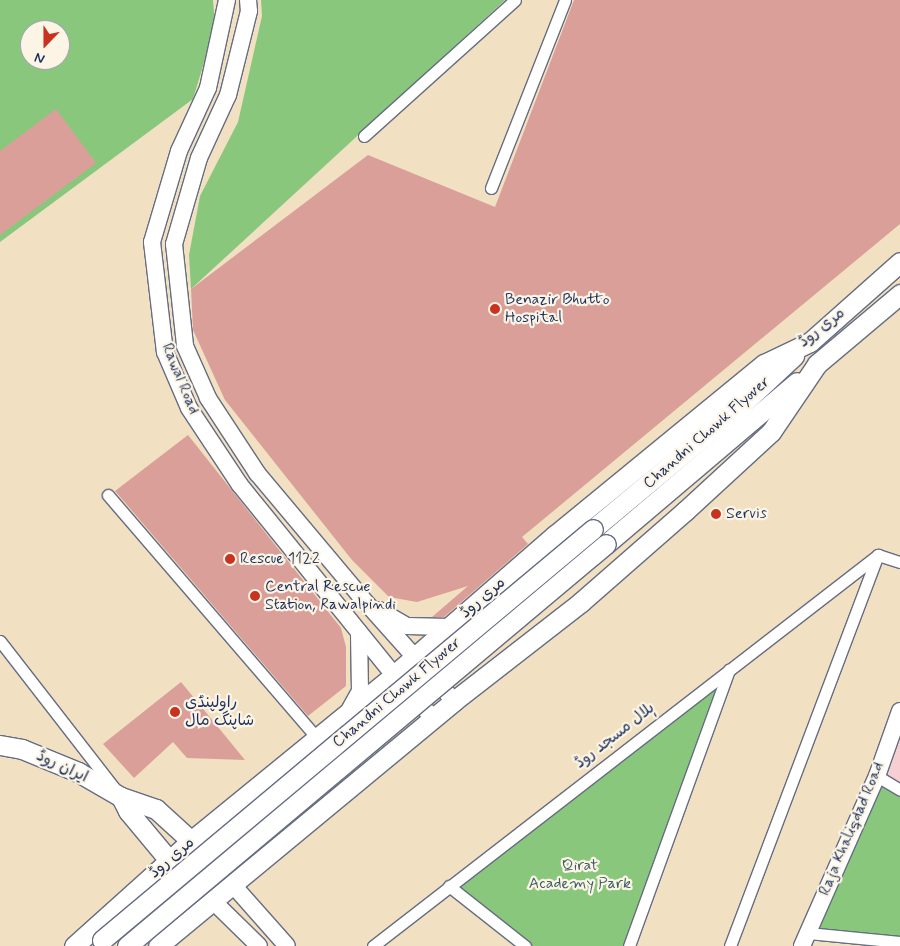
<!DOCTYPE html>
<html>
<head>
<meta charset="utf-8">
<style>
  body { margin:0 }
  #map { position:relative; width:900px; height:946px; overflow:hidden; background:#f1e0c1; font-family:Mynerve,"Playpen Sans Arabic",sans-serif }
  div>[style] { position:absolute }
  .built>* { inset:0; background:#f7cfd3 }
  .green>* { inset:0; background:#89c77d }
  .building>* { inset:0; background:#da9f99 }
  .roads { filter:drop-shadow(1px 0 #666d81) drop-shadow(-1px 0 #666d81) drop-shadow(0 1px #666d81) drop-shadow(0 -1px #666d81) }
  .street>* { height:11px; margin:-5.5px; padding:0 5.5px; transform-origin:5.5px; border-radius:5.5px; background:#fff }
  .secondary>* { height:16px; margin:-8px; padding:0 8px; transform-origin:8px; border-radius:8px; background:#fff }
  .primary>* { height:19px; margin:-9.5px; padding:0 9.5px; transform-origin:9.5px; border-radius:9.5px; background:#fff }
  .bridges { filter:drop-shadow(1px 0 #666d81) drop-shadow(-1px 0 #666d81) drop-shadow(0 1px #666d81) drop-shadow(0 -1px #666d81) }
  .primary-bridge>* { height:19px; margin:-9.5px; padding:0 9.5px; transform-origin:9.5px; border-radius:9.5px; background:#fff }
  .dots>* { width:14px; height:14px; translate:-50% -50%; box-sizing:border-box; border:2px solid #fcf5e5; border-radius:50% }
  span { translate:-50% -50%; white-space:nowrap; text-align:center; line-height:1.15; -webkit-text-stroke:4.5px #fcf5e5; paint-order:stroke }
  .poi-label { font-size:16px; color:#1b2f5e }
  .left { translate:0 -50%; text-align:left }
  .street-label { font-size:16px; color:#1b2f5e }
  .park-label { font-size:16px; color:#3c5d67 }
  .north { position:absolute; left:20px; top:20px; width:50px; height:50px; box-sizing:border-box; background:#fcf5e5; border:1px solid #a2a6af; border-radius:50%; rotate:202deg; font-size:14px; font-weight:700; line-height:20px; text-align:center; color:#1b2f5e }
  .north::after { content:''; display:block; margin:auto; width:18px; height:22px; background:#c8321e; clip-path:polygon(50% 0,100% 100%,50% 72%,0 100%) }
</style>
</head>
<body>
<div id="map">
  <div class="built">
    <div style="clip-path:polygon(900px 711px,900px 790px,877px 776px)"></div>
  </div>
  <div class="green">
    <div style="clip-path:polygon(evenodd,0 0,213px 0,215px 26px,193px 99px,0 242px,0 0,30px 30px,60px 30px,60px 60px,30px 60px,30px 30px)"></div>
    <div style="clip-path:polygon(261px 0,505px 0,191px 289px,189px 255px,200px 196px,238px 122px,262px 16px)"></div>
    <div style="clip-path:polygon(729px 670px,630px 946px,525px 946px,449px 886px)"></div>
    <div style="clip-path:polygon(879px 780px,900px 792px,900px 942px,808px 933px)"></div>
  </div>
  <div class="building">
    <div style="clip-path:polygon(574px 0,900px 0,900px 224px,522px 537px,528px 544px,444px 617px,432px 617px,468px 586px,417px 602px,389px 597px,352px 560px,225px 400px,193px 330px,191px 289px,368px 155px,495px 207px)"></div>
    <div style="clip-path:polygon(56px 109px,96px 163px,0 235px,0 151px)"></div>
    <div style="clip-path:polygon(188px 435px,341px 628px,346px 647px,346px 686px,308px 716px,115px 491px)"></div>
    <div style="clip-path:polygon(181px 682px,245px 760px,187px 758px,173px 742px,134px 778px,103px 744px)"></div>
  </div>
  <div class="roads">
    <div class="street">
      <div style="left:364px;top:136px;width:203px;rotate:-42deg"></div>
      <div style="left:491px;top:188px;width:202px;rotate:-68.5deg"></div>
      <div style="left:108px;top:495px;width:319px;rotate:49.3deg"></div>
      <div style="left:878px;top:555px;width:23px;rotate:18deg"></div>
      <div style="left:0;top:641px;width:186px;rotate:52.2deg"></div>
      <div style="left:877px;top:776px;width:27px;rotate:31deg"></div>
      <div style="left:449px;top:886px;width:97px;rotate:38.3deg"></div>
      <div style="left:808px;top:933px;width:92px;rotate:5.6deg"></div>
      <div style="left:373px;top:946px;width:639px;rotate:-37.75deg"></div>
      <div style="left:629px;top:946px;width:294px;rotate:-70.1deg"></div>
      <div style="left:730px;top:946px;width:418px;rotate:-69.3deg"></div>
    </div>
    <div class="secondary">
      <div style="left:227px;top:0;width:90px;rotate:102.2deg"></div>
      <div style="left:208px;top:88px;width:69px;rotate:114.7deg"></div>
      <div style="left:179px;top:151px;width:95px;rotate:106.5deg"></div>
      <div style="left:152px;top:242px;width:111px;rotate:83.3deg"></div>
      <div style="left:165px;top:352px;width:61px;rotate:66.8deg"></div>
      <div style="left:189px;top:408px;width:92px;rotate:56.5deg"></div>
      <div style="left:240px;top:485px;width:245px;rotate:51deg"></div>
      <div style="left:394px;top:675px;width:58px;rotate:47.8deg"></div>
      <div style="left:248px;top:0;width:11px;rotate:85deg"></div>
      <div style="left:249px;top:11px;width:87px;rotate:104deg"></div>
      <div style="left:228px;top:95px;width:69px;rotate:114.7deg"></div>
      <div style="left:199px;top:158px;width:90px;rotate:106.2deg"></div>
      <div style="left:174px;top:244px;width:103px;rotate:83.8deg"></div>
      <div style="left:185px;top:346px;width:57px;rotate:66.1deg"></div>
      <div style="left:208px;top:398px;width:90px;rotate:56.8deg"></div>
      <div style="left:257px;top:473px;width:162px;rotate:50deg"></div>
      <div style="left:361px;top:597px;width:140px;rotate:48.2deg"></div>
      <div style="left:379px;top:610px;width:32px;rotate:30deg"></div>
      <div style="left:407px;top:626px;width:43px;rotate:1.3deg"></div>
      <div style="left:350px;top:709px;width:21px;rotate:-61deg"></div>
      <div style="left:360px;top:691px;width:59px;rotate:-91deg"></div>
      <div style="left:233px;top:885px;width:81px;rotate:48.5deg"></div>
      <div style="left:213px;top:901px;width:64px;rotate:44.4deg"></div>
      <div style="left:802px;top:946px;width:186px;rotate:-66.2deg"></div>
      <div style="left:877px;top:776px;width:69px;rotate:-70.5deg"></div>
    </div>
    <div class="primary">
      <div style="left:593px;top:529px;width:187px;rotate:-39.8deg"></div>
      <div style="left:737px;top:409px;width:78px;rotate:-42.9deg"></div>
      <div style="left:606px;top:544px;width:250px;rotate:-40.3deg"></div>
      <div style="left:0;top:745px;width:22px;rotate:10deg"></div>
      <div style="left:22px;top:749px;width:61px;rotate:22.3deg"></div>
      <div style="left:78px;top:772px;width:50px;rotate:30.2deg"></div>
      <div style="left:121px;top:797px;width:37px;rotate:19deg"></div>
      <div style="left:156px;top:809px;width:59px;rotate:42.3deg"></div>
      <div style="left:121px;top:797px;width:16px;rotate:63deg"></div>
      <div style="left:128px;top:811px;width:78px;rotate:50.2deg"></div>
      <div style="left:74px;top:946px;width:159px;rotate:-41.9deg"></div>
      <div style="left:192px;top:840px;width:261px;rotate:-39.2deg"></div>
      <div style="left:394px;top:675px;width:213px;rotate:-41deg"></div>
      <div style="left:555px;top:535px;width:270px;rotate:-39.3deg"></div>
      <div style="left:764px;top:364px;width:51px;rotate:-25.6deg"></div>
      <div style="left:810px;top:342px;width:120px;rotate:-41.6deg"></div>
      <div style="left:158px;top:946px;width:384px;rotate:-39.6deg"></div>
      <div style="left:454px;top:701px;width:161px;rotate:-37.9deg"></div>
      <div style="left:581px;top:602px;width:138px;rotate:-41.2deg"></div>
      <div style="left:685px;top:511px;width:117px;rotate:-42.6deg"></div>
      <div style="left:771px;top:432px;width:82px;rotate:-55.9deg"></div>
      <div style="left:817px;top:364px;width:109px;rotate:-40.1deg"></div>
    </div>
  </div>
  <div class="bridges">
    <div class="primary-bridge">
      <div style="left:102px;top:940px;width:640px;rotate:-39.93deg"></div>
      <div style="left:127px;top:946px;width:625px;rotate:-40.01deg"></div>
    </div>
  </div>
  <div class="dots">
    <div style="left:495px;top:309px;background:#c8321e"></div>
    <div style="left:716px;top:514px;background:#c8321e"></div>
    <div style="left:230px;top:559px;background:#c8321e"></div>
    <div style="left:255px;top:596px;background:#c8321e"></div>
    <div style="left:175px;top:712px;background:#c8321e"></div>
  </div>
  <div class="poi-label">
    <span class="left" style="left:505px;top:309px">Benazir Bhutto<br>Hospital</span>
    <span class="left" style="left:726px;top:514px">Servis</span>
    <span class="left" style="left:240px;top:559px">Rescue 1122</span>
    <span class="left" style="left:265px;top:596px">Central Rescue<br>Station, Rawalpindi</span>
    <span class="left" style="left:185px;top:712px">راولپنڈی<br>شاپنگ مال</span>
  </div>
  <div class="street-label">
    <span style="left:822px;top:328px;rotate:-38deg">مری روڈ</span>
    <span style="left:180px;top:379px;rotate:68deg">Rawal Road</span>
    <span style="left:707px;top:433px;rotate:-41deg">Chandni Chowk Flyover</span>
    <span style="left:483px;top:598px;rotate:-41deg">مری روڈ</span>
    <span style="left:397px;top:693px;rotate:-40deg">Chandni Chowk Flyover</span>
    <span style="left:615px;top:736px;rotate:-38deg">ہلال مسجد روڈ</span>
    <span style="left:62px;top:767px;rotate:25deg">ایران روڈ</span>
    <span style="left:852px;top:829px;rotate:-67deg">Raja Khaliqdad Road</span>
    <span style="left:172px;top:858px;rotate:-41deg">مری روڈ</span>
  </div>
  <div class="park-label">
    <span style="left:580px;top:875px">Qirat<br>Academy Park</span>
  </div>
  <div class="north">N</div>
</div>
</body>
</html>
